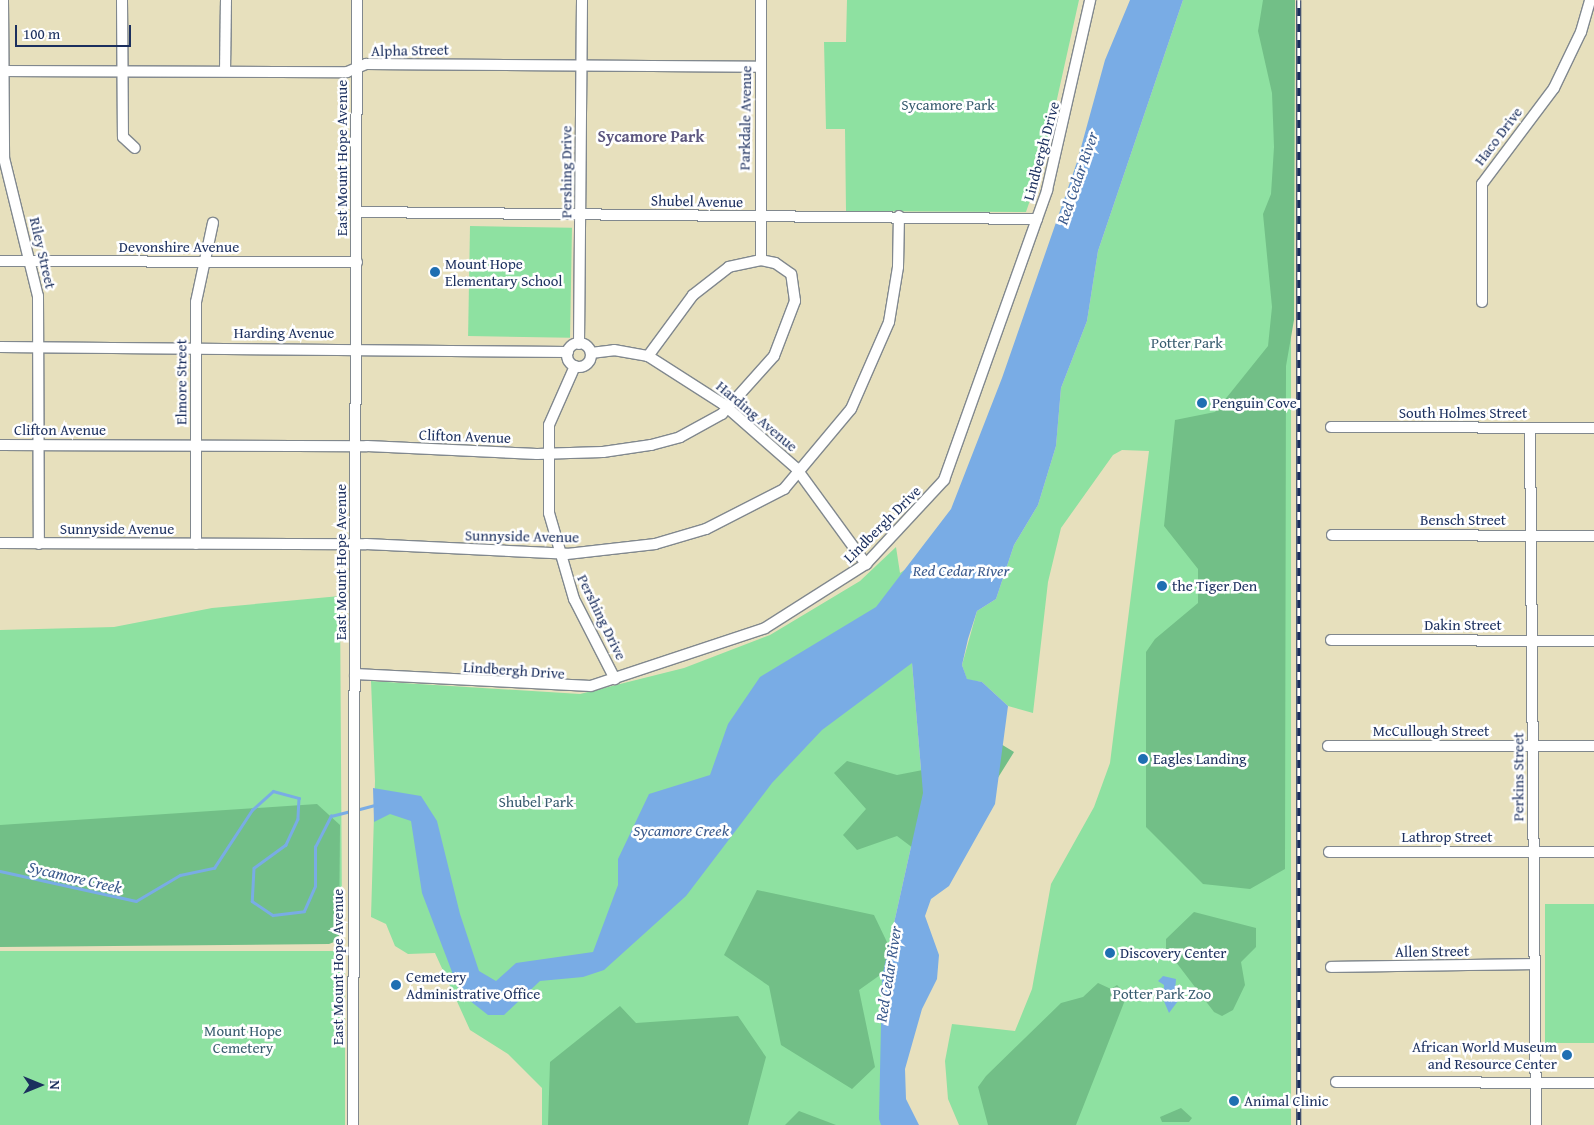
<!DOCTYPE html>
<html>
<head>
<meta charset="utf-8">
<style>
  body { margin:0 }
  #map { position:relative; width:1594px; height:1125px; overflow:hidden; background:#e7e0bd; font-family:"Gentium Book Plus",serif }
  div>[style] { position:absolute }
  .green>* { inset:0; background:#8ee1a1; transform-origin:0 0 }
  .forest>* { inset:0; background:#72bf87 }
  .water>* { inset:0; background:#79ace5 }
  .stream>* { height:2.5px; margin:-1.25px; padding:0 1.25px; transform-origin:1.25px; border-radius:1.25px; background:#79ace5 }
  .roads { filter:drop-shadow(1px 0 #81888e) drop-shadow(-1px 0 #81888e) drop-shadow(0 1px #81888e) drop-shadow(0 -1px #81888e) }
  .minor>* { height:10px; margin:-5px; padding:0 5px; transform-origin:5px; border-radius:5px; background:#fff }
  .minor>.ring { margin:-5px; padding:0; box-sizing:content-box; background:none; border:10px solid #fff; border-radius:50% }
  .rail>* { height:4.5px; margin-top:-2.25px; transform-origin:0; background:repeating-linear-gradient(90deg,#fff 0 8px,#1b2f5e 0 16px); box-sizing:border-box; border-block:1px solid #1b2f5e }
  .dots>* { width:14px; height:14px; translate:-50% -50%; box-sizing:border-box; border:2px solid #fff; border-radius:50% }
  span { translate:-50% -50%; white-space:nowrap; text-align:center; line-height:1.15; -webkit-text-stroke:5px #fff; paint-order:stroke }
  .street-label { font-size:15px; color:#1b2f5e }
  .park-label { font-size:15px; color:#385c6f }
  .poi-label { font-size:15px; color:#1b2f5e }
  .left { translate:0 -50%; text-align:left }
  .right { translate:-100% -50%; text-align:right }
  .neighbourhood-label { font-size:16px; color:#5c567e; font-weight:700 }
  .water-label { font-size:16px; color:#3c5b8d; font-style:italic }
  .north { position:absolute; left:15px; top:1060px; width:50px; height:50px; -webkit-text-stroke:4px #fff; paint-order:stroke; rotate:90deg; font-size:14px; font-weight:700; line-height:20px; text-align:center; color:#1b2f5e }
  .north::after { content:''; display:block; margin:auto; width:18px; height:22px; background:#1b2f5e; clip-path:polygon(50% 0,100% 100%,50% 72%,0 100%) }
  .scale { position:absolute; left:15px; top:25px; width:116px; height:22px; box-sizing:border-box; border:2px solid #1b2f5e; border-top:0; padding-left:6px; font-size:15px; line-height:18px; white-space:nowrap; color:#1b2f5e; -webkit-text-stroke:4px #fff; paint-order:stroke }
</style>
</head>
<body>
<div id="map">
  <div class="green">
    <div style="clip-path:polygon(847px 0,1079px 0,1043px 162px,1026px 212px,846px 211px,845px 129px,826px 129px,824px 42px,846px 42px)"></div>
    <div style="clip-path:polygon(1183px 0,1291px 0,1291px 1125px,959px 1125px,948px 1099px,945px 1061px,952px 1024px,1015px 1031px,1032px 989px,1051px 884px,1094px 807px,1110px 763px,1149px 451px,1122px 450px,1113px 455px,1061px 528px,1048px 582px,1033px 713px,1008px 706px,982px 682px,967px 680px,962px 665px,977px 611px,996px 599px,1014px 545px,1038px 505px,1056px 446px,1061px 388px,1087px 321px,1098px 251px)"></div>
    <div style="left:470px;top:226px;width:102px;height:110px;rotate:1deg"></div>
    <div style="clip-path:polygon(896px 547px,900px 573px,912px 565px,912px 663px,923px 793px,882px 977px,881px 1125px,542px 1125px,542px 1088px,508px 1054px,470px 1030px,435px 953px,408px 954px,395px 946px,386px 924px,371px 917px,375px 781px,371px 681px,580px 694px,684px 668px,770px 635px,860px 581px)"></div>
    <div style="clip-path:polygon(340px 596px,342px 920px,306px 930px,0 940px,0 630px,114px 627px,212px 608px)"></div>
    <div style="left:1545px;top:904px;width:49px;height:139px"></div>
    <div style="left:345px;top:951px;width:174px;height:345px;rotate:90deg"></div>
  </div>
  <div class="forest">
    <div style="clip-path:polygon(1263px 0,1295px 0,1294px 320px,1286px 366px,1285px 869px,1250px 889px,1203px 884px,1146px 827px,1146px 652px,1155px 639px,1198px 603px,1198px 569px,1164px 526px,1175px 420px,1215px 412px,1268px 346px,1272px 307px,1263px 214px,1271px 194px,1274px 147px,1272px 93px,1258px 31px)"></div>
    <div style="clip-path:polygon(991px 738px,1014px 752px,941px 869px,897px 836px,857px 850px,843px 835px,866px 809px,834px 773px,847px 761px,897px 775px,964px 762px)"></div>
    <div style="clip-path:polygon(317px 804px,340px 825px,339px 940px,329px 944px,0 947px,0 825px)"></div>
    <div style="clip-path:polygon(757px 890px,874px 915px,897px 963px,859px 990px,875px 1067px,852px 1089px,781px 1045px,769px 986px,724px 955px)"></div>
    <div style="clip-path:polygon(1194px 912px,1256px 928px,1256px 947px,1241px 962px,1245px 985px,1233px 1010px,1222px 1016px,1214px 1012px,1166px 949px,1166px 939px)"></div>
    <div style="clip-path:polygon(1098px 983px,1111px 989px,1117px 985px,1127px 995px,1076px 1125px,988px 1125px,978px 1087px,986px 1076px,1061px 1003px,1083px 997px)"></div>
    <div style="clip-path:polygon(620px 1006px,636px 1023px,738px 1016px,766px 1057px,748px 1125px,548px 1125px,550px 1062px)"></div>
    <div style="clip-path:polygon(1181px 1108px,1192px 1118px,1189px 1122px,1162px 1122px,1160px 1117px)"></div>
    <div style="clip-path:polygon(799px 1111px,836px 1125px,785px 1125px)"></div>
  </div>
  <div class="water">
    <div style="clip-path:polygon(1130px 0,1183px 0,1098px 251px,1087px 321px,1061px 388px,1056px 446px,1038px 505px,1014px 545px,996px 599px,977px 611px,968px 639px,962px 665px,967px 679px,982px 682px,1008px 706px,995px 804px,949px 886px,931px 899px,925px 916px,939px 955px,937px 979px,922px 1009px,905px 1069px,906px 1099px,919px 1125px,881px 1125px,879px 1119px,882px 977px,923px 793px,912px 663px,822px 730px,772px 783px,686px 896px,604px 970px,583px 977px,540px 981px,504px 1015px,488px 1015px,460px 993px,422px 893px,411px 821px,390px 814px,374px 822px,373px 788px,421px 796px,437px 821px,460px 914px,479px 971px,496px 981px,516px 963px,593px 952px,618px 885px,618px 859px,649px 794px,710px 775px,728px 724px,760px 677px,876px 607px,951px 509px,1002px 378px,1077px 162px,1105px 60px)"></div>
    <div style="clip-path:polygon(1163px 976px,1176px 979px,1175px 992px,1181px 997px,1169px 1013px,1163px 999px,1164px 985px,1158px 981px)"></div>
  </div>
  <div class="stream">
    <div style="left:356px;top:810px;width:20px;rotate:-15deg"></div>
    <div style="left:0;top:871px;width:139px;rotate:12.4deg"></div>
    <div style="left:136px;top:901px;width:51px;rotate:-30.6deg"></div>
    <div style="left:180px;top:875px;width:35px;rotate:-12deg"></div>
    <div style="left:214px;top:868px;width:69px;rotate:-56.8deg"></div>
    <div style="left:252px;top:810px;width:28px;rotate:-42deg"></div>
    <div style="left:273px;top:791px;width:27px;rotate:15deg"></div>
    <div style="left:299px;top:798px;width:21px;rotate:93deg"></div>
    <div style="left:298px;top:819px;width:29px;rotate:115deg"></div>
    <div style="left:286px;top:845px;width:39px;rotate:144deg"></div>
    <div style="left:254px;top:868px;width:33px;rotate:93deg"></div>
    <div style="left:252px;top:901px;width:25px;rotate:34deg"></div>
    <div style="left:273px;top:915px;width:31px;rotate:-7deg"></div>
    <div style="left:304px;top:911px;width:27px;rotate:-66deg"></div>
    <div style="left:315px;top:886px;width:39px;rotate:-90deg"></div>
    <div style="left:315px;top:847px;width:35px;rotate:-63deg"></div>
    <div style="left:331px;top:816px;width:21px;rotate:-14deg"></div>
  </div>
  <div class="roads">
    <div class="minor">
      <div style="left:3px;top:0;width:158px;rotate:89.6deg"></div>
      <div style="left:4px;top:158px;width:142px;rotate:76.2deg"></div>
      <div style="left:38px;top:296px;width:248px;rotate:89.8deg"></div>
      <div style="left:122px;top:0;width:137px;rotate:89.6deg"></div>
      <div style="left:123px;top:137px;width:16px;rotate:43deg"></div>
      <div style="left:761px;top:0;width:260px;rotate:90deg"></div>
      <div style="left:0;top:71px;width:347px;rotate:0.2deg"></div>
      <div style="left:347px;top:72px;width:21px;rotate:-23deg"></div>
      <div style="left:366px;top:64px;width:395px;rotate:0.4deg"></div>
      <div style="left:225px;top:71px;width:71px;rotate:-89.2deg"></div>
      <div style="left:357px;top:212px;width:680px;rotate:0.59deg"></div>
      <div style="left:0;top:261px;width:357px;rotate:0.2deg"></div>
      <div style="left:1482px;top:302px;width:118px;rotate:-90deg"></div>
      <div style="left:1482px;top:184px;width:120px;rotate:-53.1deg"></div>
      <div style="left:1554px;top:88px;width:62px;rotate:-64.3deg"></div>
      <div style="left:1581px;top:32px;width:33px;rotate:-74deg"></div>
      <div class="ring" style="left:567px;top:343px;width:14px;height:14px"></div>
      <div style="left:579px;top:344px;width:344px;rotate:-89.5deg"></div>
      <div style="left:0;top:347px;width:568px;rotate:0.5deg"></div>
      <div style="left:591px;top:353px;width:23px;rotate:-7deg"></div>
      <div style="left:614px;top:350px;width:35px;rotate:10deg"></div>
      <div style="left:648px;top:356px;width:89px;rotate:32.6deg"></div>
      <div style="left:723px;top:404px;width:97px;rotate:41.2deg"></div>
      <div style="left:796px;top:468px;width:119px;rotate:53.9deg"></div>
      <div style="left:575px;top:366px;width:64px;rotate:113.8deg"></div>
      <div style="left:549px;top:425px;width:88px;rotate:90deg"></div>
      <div style="left:549px;top:513px;width:90px;rotate:73.8deg"></div>
      <div style="left:574px;top:599px;width:90px;rotate:62.9deg"></div>
      <div style="left:1331px;top:427px;width:263px;rotate:0.2deg"></div>
      <div style="left:1530px;top:428px;width:697px;rotate:89.51deg"></div>
      <div style="left:0;top:445px;width:367px;rotate:0.2deg"></div>
      <div style="left:367px;top:446px;width:170px;rotate:2.7deg"></div>
      <div style="left:537px;top:454px;width:66px;rotate:-1.7deg"></div>
      <div style="left:603px;top:452px;width:49px;rotate:-8.3deg"></div>
      <div style="left:651px;top:445px;width:30px;rotate:-15deg"></div>
      <div style="left:680px;top:437px;width:48px;rotate:-28.7deg"></div>
      <div style="left:722px;top:414px;width:78px;rotate:-48.1deg"></div>
      <div style="left:774px;top:356px;width:59px;rotate:-69.1deg"></div>
      <div style="left:795px;top:301px;width:27px;rotate:-98deg"></div>
      <div style="left:791px;top:274px;width:19px;rotate:-145deg"></div>
      <div style="left:775px;top:263px;width:14px;rotate:-168deg"></div>
      <div style="left:761px;top:260px;width:33px;rotate:168deg"></div>
      <div style="left:729px;top:267px;width:46px;rotate:142.1deg"></div>
      <div style="left:693px;top:295px;width:76px;rotate:126.4deg"></div>
      <div style="left:1332px;top:535px;width:262px;rotate:0.2deg"></div>
      <div style="left:0;top:543px;width:366px;rotate:0.2deg"></div>
      <div style="left:366px;top:544px;width:201px;rotate:2.8deg"></div>
      <div style="left:567px;top:554px;width:89px;rotate:-6.5deg"></div>
      <div style="left:655px;top:544px;width:53px;rotate:-16.4deg"></div>
      <div style="left:706px;top:529px;width:88px;rotate:-27.1deg"></div>
      <div style="left:784px;top:489px;width:104px;rotate:-50.1deg"></div>
      <div style="left:851px;top:409px;width:95px;rotate:-66.4deg"></div>
      <div style="left:889px;top:322px;width:56px;rotate:-80.7deg"></div>
      <div style="left:898px;top:267px;width:51px;rotate:-88.9deg"></div>
      <div style="left:196px;top:544px;width:242px;rotate:-90deg"></div>
      <div style="left:196px;top:302px;width:81px;rotate:-77.9deg"></div>
      <div style="left:1331px;top:640px;width:263px;rotate:0.2deg"></div>
      <div style="left:355px;top:674px;width:236px;rotate:2.9deg"></div>
      <div style="left:591px;top:686px;width:183px;rotate:-18.4deg"></div>
      <div style="left:765px;top:628px;width:120px;rotate:-32.4deg"></div>
      <div style="left:866px;top:564px;width:115px;rotate:-47.1deg"></div>
      <div style="left:944px;top:480px;width:308px;rotate:-70.4deg"></div>
      <div style="left:1047px;top:190px;width:195px;rotate:-77.2deg"></div>
      <div style="left:1328px;top:746px;width:266px"></div>
      <div style="left:1329px;top:852px;width:265px"></div>
      <div style="left:1331px;top:967px;width:203px;rotate:-0.8deg"></div>
      <div style="left:1336px;top:1082px;width:258px;rotate:0.2deg"></div>
      <div style="left:353px;top:1125px;width:1125px;rotate:-89.8deg"></div>
    </div>
  </div>
  <div class="rail">
    <div style="left:1299px;top:0;width:1125px;rotate:90deg"></div>
  </div>
  <div class="dots">
    <div style="left:435px;top:272px;background:#1f6fb2"></div>
    <div style="left:1202px;top:403px;background:#1f6fb2"></div>
    <div style="left:1162px;top:586px;background:#1f6fb2"></div>
    <div style="left:1143px;top:759px;background:#1f6fb2"></div>
    <div style="left:1110px;top:953px;background:#1f6fb2"></div>
    <div style="left:396px;top:985px;background:#1f6fb2"></div>
    <div style="left:1567px;top:1055px;background:#1f6fb2"></div>
    <div style="left:1234px;top:1101px;background:#1f6fb2"></div>
  </div>
  <div class="street-label">
    <span style="left:410px;top:50px;rotate:-1deg">Alpha Street</span>
    <span style="left:745px;top:118px;rotate:-89deg">Parkdale Avenue</span>
    <span style="left:1498px;top:136px;rotate:-53deg">Haco Drive</span>
    <span style="left:1041px;top:151px;rotate:-75deg">Lindbergh Drive</span>
    <span style="left:342px;top:158px;rotate:-90deg">East Mount Hope Avenue</span>
    <span style="left:566px;top:172px;rotate:-90deg">Pershing Drive</span>
    <span style="left:697px;top:201px;rotate:1deg">Shubel Avenue</span>
    <span style="left:179px;top:247px">Devonshire Avenue</span>
    <span style="left:43px;top:253px;rotate:77deg">Riley Street</span>
    <span style="left:284px;top:333px">Harding Avenue</span>
    <span style="left:181px;top:382px;rotate:-90deg">Elmore Street</span>
    <span style="left:1463px;top:413px">South Holmes Street</span>
    <span style="left:757px;top:416px;rotate:40deg">Harding Avenue</span>
    <span style="left:60px;top:430px">Clifton Avenue</span>
    <span style="left:465px;top:436px;rotate:2deg">Clifton Avenue</span>
    <span style="left:1463px;top:520px">Bensch Street</span>
    <span style="left:882px;top:524px;rotate:-45deg">Lindbergh Drive</span>
    <span style="left:117px;top:529px">Sunnyside Avenue</span>
    <span style="left:522px;top:536px;rotate:1deg">Sunnyside Avenue</span>
    <span style="left:341px;top:562px;rotate:-90deg">East Mount Hope Avenue</span>
    <span style="left:602px;top:617px;rotate:64deg">Pershing Drive</span>
    <span style="left:1463px;top:625px">Dakin Street</span>
    <span style="left:514px;top:670px;rotate:4deg">Lindbergh Drive</span>
    <span style="left:1431px;top:731px">McCullough Street</span>
    <span style="left:1518px;top:777px;rotate:-90deg">Perkins Street</span>
    <span style="left:1447px;top:837px">Lathrop Street</span>
    <span style="left:1432px;top:951px;rotate:-1deg">Allen Street</span>
    <span style="left:338px;top:967px;rotate:-90deg">East Mount Hope Avenue</span>
  </div>
  <div class="park-label">
    <span style="left:948px;top:105px">Sycamore Park</span>
    <span style="left:1187px;top:343px">Potter Park</span>
    <span style="left:536px;top:802px">Shubel Park</span>
    <span style="left:1162px;top:994px">Potter Park Zoo</span>
    <span style="left:243px;top:1039px">Mount Hope<br>Cemetery</span>
  </div>
  <div class="poi-label">
    <span class="left" style="left:445px;top:272px">Mount Hope<br>Elementary School</span>
    <span class="left" style="left:1212px;top:403px">Penguin Cove</span>
    <span class="left" style="left:1172px;top:586px">the Tiger Den</span>
    <span class="left" style="left:1153px;top:759px">Eagles Landing</span>
    <span class="left" style="left:1120px;top:953px">Discovery Center</span>
    <span class="left" style="left:406px;top:985px">Cemetery<br>Administrative Office</span>
    <span class="right" style="left:1557px;top:1055px">African World Museum<br>and Resource Center</span>
    <span class="left" style="left:1244px;top:1101px">Animal Clinic</span>
  </div>
  <div class="neighbourhood-label">
    <span style="left:651px;top:136px">Sycamore Park</span>
  </div>
  <div class="water-label">
    <span style="left:1077px;top:178px;rotate:-71deg">Red Cedar River</span>
    <span style="left:961px;top:570px">Red Cedar River</span>
    <span style="left:681px;top:830px">Sycamore Creek</span>
    <span style="left:75px;top:877px;rotate:13deg">Sycamore Creek</span>
    <span style="left:888px;top:974px;rotate:-81deg">Red Cedar River</span>
  </div>
  <div class="north">N</div>
  <div class="scale">100 m</div>
</div>
</body>
</html>
